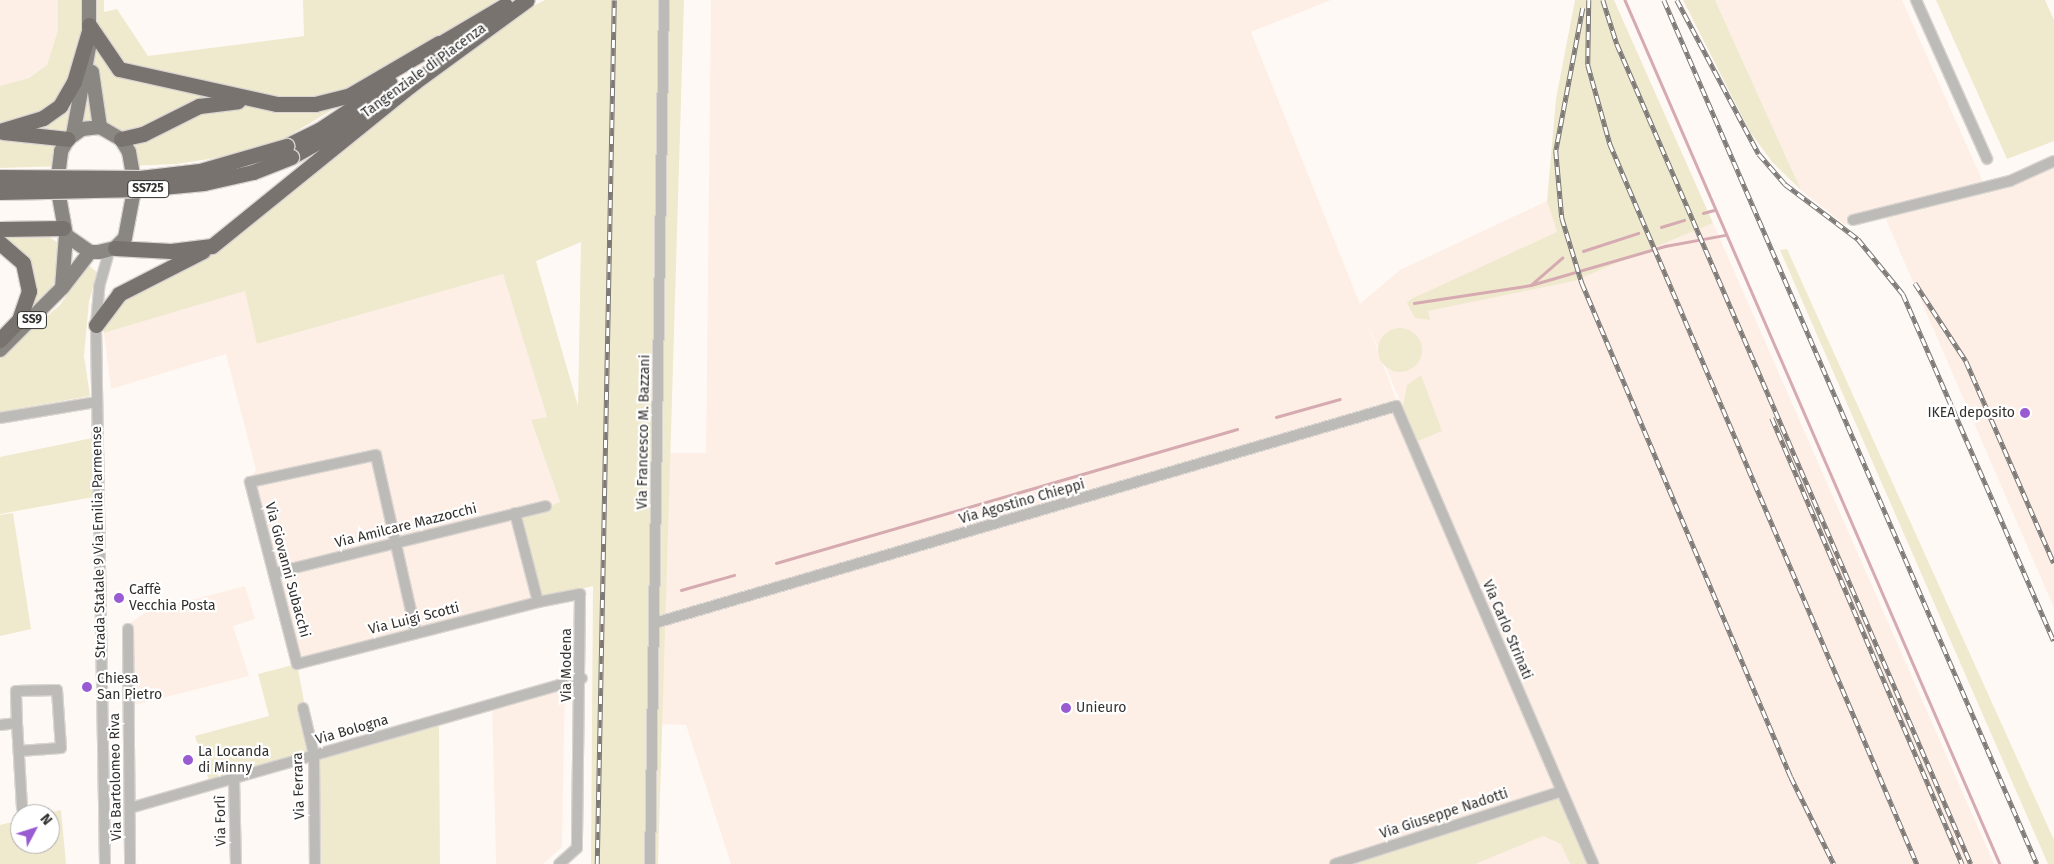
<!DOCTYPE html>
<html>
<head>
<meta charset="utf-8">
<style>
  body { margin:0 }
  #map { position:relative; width:2054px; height:864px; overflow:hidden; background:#fff9f5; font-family:"Fira Sans",sans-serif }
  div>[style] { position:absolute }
  .built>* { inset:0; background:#feefe6 }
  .green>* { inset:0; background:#efe9ce }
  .round { border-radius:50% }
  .stream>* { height:2.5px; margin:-1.25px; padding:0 1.25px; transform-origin:1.25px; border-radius:1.25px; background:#d5aab0 }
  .roads { filter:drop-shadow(1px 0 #dad5d1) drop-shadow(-1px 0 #dad5d1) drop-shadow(0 1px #dad5d1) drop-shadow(0 -1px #dad5d1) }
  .minor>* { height:10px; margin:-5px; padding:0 5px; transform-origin:5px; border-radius:5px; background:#bdbbb8 }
  .major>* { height:14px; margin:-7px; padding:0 7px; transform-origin:7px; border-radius:7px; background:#8a8681 }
  .highway>* { height:15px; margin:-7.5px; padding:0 7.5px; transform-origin:7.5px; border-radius:7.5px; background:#78736e }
  .rail>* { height:4.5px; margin-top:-2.25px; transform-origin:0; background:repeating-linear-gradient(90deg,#fff 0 8px,#7d7976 0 16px); box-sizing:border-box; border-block:1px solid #7d7976 }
  .bridges { filter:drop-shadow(1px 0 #dad5d1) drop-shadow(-1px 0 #dad5d1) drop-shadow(0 1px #dad5d1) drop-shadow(0 -1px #dad5d1) }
  .highway-bridge>* { height:15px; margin:-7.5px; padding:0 7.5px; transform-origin:7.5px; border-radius:7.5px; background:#78736e }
  .dots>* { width:14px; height:14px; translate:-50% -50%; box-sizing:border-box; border:2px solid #fff; border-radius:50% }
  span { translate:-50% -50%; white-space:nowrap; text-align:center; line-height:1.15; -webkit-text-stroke:4.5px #fff; paint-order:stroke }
  .shield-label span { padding:1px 4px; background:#fff; border:1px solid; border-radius:4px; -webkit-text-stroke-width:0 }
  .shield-label { font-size:12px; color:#32302e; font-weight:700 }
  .street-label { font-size:14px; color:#32302e }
  .poi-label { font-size:14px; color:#32302e }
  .right { translate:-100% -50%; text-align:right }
  .left { translate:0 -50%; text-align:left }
  .north { position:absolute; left:10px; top:804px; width:50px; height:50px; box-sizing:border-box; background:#fff; border:1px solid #adacab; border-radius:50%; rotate:50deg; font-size:14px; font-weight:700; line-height:20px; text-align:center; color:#32302e }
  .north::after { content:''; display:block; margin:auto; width:18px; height:22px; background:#995bd2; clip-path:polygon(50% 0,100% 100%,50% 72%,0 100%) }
</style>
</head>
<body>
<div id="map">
  <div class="built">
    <div style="clip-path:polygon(0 0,58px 0,58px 30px,47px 65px,29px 78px,0 86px)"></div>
    <div style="clip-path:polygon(evenodd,711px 0,1331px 0,1251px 32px,1360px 304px,1400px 270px,1547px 201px,1574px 281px,1713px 223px,1994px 864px,731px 864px,686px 725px,660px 724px,669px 453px,706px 453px,711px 0,1366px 320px,1517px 681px,1413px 443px,1366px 320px)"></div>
    <div style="clip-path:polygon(1715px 0,1902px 0,1984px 184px,2054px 157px,2054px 608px,1884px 215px,1845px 225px,1801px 190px)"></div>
    <div style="clip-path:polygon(503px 274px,547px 417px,531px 421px,560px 502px,542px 598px,297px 664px,247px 482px,256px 470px,226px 354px,111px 389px,104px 333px,245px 291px,258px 344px)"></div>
    <div style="clip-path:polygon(245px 586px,255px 619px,233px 626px,249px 676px,131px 706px,127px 625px,146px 612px)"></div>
    <div style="clip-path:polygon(565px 679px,562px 847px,543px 864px,496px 864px,492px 700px)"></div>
  </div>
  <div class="green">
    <div style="clip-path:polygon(58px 0,104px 0,104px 12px,117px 9px,148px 56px,304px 36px,303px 0,497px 0,372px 86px,265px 150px,177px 164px,124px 166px,123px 152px,114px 140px,87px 134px,74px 141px,66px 166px,0 168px,0 86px,29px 78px,47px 65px,58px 30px)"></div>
    <div style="clip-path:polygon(evenodd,545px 0,684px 0,658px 864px,591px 864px,593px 586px,542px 598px,522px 517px,560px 502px,531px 420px,547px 417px,503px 274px,257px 344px,245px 291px,104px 333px,104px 323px,126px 296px,217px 251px,508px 19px,545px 0,581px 242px,581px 243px,578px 406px,536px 261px,581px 242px)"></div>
    <div style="clip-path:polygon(1575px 0,1614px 0,1713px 223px,1574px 281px,1428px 311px,1430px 320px,1415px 318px,1407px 303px,1411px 299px,1557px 232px,1547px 201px,1556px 99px)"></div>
    <div style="clip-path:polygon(1683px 0,1715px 0,1801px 190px,1773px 163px,1750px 132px)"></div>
    <div style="clip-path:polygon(1936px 0,2045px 0,2054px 20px,2054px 141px,2007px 159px)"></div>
    <div style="clip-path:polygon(44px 233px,58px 243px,58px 275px,48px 295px,33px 310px,28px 260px,0 237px)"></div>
    <div style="clip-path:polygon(1787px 249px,2054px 840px,2054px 864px,2048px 864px,1780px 250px)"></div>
    <div style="clip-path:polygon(88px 265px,98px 273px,89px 301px,84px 356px,90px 396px,0 412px,0 357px,60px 305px)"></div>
    <div class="round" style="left:1378px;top:328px;width:44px;height:44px"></div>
    <div style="clip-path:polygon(1421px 375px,1442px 431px,1413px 443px,1402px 413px,1407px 385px)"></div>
    <div style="clip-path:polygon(97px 437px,99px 496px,0 514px,0 457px)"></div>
    <div style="clip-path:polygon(13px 513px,31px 629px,0 636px,0 515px)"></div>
    <div style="clip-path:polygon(297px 664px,314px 754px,439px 720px,440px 864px,316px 864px,314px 754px,210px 784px,195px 736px,269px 716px,258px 674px)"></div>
    <div style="clip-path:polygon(1562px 790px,1594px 864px,1570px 864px,1561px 844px,1543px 836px,1475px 864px,1331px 864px)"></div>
    <div style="clip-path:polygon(61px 810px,66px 864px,0 864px,0 825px,20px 820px,20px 844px,50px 844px,50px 814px,44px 814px)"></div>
  </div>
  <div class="stream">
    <div style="left:1625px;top:0;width:942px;rotate:66.54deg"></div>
    <div style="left:1703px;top:213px;width:11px;rotate:-15deg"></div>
    <div style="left:1661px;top:227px;width:24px;rotate:-17deg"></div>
    <div style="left:1583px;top:251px;width:58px;rotate:-18.1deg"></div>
    <div style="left:1532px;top:284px;width:40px;rotate:-41deg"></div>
    <div style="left:1414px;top:303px;width:118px;rotate:-8.7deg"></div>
    <div style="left:1531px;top:285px;width:140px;rotate:-16.2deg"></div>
    <div style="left:1665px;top:246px;width:61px;rotate:-10.4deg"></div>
    <div style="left:1276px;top:417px;width:66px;rotate:-15.7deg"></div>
    <div style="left:776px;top:563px;width:480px;rotate:-16.2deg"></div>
    <div style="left:681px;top:590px;width:55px;rotate:-15.8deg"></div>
  </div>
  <div class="roads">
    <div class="minor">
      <div style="left:1916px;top:0;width:174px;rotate:65.9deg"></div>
      <div style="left:1853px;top:220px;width:162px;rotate:-14deg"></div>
      <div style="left:2010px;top:181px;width:48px;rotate:-24.4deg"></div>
      <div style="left:0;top:418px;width:98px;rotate:-9.4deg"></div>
      <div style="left:515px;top:513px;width:92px;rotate:75.5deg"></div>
      <div style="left:538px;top:602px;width:43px;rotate:-10.8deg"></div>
      <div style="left:580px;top:594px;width:254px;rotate:90.7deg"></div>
      <div style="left:577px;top:848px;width:24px;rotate:138deg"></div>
      <div style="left:274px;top:573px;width:280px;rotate:-13.8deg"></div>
      <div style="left:655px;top:623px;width:772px;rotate:-16.32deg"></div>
      <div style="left:1396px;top:406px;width:499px;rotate:66.7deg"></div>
      <div style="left:128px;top:629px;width:235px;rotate:89.5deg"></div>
      <div style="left:416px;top:633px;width:182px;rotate:-102.7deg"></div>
      <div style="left:376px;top:455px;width:129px;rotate:167.9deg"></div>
      <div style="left:250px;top:482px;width:188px;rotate:75.5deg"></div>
      <div style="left:297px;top:664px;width:249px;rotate:-14.4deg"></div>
      <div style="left:303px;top:708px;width:48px;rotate:76.8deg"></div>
      <div style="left:314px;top:755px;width:109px;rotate:89.5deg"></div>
      <div style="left:17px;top:723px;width:32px;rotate:-92deg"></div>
      <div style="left:16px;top:691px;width:41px;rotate:-1.4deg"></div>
      <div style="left:57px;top:690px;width:58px;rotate:86.1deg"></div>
      <div style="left:61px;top:748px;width:42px;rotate:175.9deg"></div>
      <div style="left:0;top:725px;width:17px;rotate:-7deg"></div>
      <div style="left:17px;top:723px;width:85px;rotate:86.6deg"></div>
      <div style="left:234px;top:778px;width:86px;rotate:88.7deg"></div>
      <div style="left:130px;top:808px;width:470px;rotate:-16deg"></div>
      <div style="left:105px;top:864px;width:539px;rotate:-90.96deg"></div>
      <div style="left:96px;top:325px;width:38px;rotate:-85deg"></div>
      <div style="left:99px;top:287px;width:37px;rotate:-74deg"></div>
      <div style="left:650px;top:864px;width:864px;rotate:-89.07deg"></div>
      <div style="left:1335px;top:864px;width:238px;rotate:-17.8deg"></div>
    </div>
    <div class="major">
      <div style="left:92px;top:72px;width:56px;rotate:81.7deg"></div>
      <div style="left:100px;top:127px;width:24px;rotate:30deg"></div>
      <div style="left:121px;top:139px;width:15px;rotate:58deg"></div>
      <div style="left:129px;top:152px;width:34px;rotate:80deg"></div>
      <div style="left:135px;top:185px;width:54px;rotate:100.7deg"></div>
      <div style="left:125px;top:238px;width:14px;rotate:135deg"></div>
      <div style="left:115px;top:248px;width:16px;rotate:166deg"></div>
      <div style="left:99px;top:252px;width:9px;rotate:180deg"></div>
      <div style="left:90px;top:252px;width:29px;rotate:-145deg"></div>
      <div style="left:66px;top:235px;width:51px;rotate:-100.2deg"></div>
      <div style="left:57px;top:185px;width:34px;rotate:-83deg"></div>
      <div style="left:61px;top:151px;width:14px;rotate:-60deg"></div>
      <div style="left:68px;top:139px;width:17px;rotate:-36deg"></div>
      <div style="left:82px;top:129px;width:18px;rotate:-6deg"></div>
      <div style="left:73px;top:135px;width:89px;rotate:-79.7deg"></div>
      <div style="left:89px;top:47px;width:47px;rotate:-90deg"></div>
      <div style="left:63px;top:287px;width:44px;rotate:-52.4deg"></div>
      <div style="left:0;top:350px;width:88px;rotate:-45deg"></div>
      <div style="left:62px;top:288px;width:53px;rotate:-85.7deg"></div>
    </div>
    <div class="highway">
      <div style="left:89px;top:25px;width:53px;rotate:55.7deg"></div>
      <div style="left:119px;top:69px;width:162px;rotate:12.5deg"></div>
      <div style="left:277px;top:104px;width:38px"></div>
      <div style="left:315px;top:104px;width:36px;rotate:-14deg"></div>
      <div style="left:350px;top:95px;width:103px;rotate:-30.3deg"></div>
      <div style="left:431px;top:49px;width:86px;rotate:-30.7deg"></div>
      <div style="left:408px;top:87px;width:147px;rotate:-36.2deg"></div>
      <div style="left:0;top:131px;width:45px;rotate:-16.8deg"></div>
      <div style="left:43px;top:118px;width:21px;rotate:-35deg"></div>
      <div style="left:60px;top:106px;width:28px;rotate:-60deg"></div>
      <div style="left:74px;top:82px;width:53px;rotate:-73.6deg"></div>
      <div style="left:3px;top:132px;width:65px;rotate:6.1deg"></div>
      <div style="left:121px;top:139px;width:23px;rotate:-13deg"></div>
      <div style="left:143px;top:134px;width:63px;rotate:-26.6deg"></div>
      <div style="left:199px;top:106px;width:39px;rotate:-7deg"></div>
      <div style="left:286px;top:146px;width:37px;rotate:-26deg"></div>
      <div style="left:319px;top:130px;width:85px;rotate:-33.5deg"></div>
      <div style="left:291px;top:157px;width:81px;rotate:-29.4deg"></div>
      <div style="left:0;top:229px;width:63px;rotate:-0.9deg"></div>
      <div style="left:0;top:243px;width:30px;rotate:41deg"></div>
      <div style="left:23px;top:263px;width:29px;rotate:78deg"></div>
      <div style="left:29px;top:291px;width:31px;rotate:109deg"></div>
      <div style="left:19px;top:320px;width:28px;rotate:134deg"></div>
      <div style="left:115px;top:248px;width:56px;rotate:3.1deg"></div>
      <div style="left:171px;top:251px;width:41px;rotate:-7deg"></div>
      <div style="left:212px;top:246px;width:262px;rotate:-39deg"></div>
      <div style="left:96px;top:325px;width:39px;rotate:-53deg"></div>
      <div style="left:119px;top:294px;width:94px;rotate:-27.1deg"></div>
    </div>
  </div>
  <div class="rail">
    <div style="left:1589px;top:0;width:65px;rotate:90.9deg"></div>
    <div style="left:1588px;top:65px;width:82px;rotate:74.4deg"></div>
    <div style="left:1610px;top:144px;width:783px;rotate:66.91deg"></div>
    <div style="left:1603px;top:0;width:46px;rotate:72.3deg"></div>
    <div style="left:1617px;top:44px;width:893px;rotate:66.65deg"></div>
    <div style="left:1664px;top:0;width:941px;rotate:66.65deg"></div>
    <div style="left:1677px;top:0;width:174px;rotate:62deg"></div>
    <div style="left:1759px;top:154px;width:40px;rotate:49deg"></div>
    <div style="left:1785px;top:184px;width:91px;rotate:37deg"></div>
    <div style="left:1858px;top:239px;width:71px;rotate:50.7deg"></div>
    <div style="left:1903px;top:294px;width:378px;rotate:66.5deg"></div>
    <div style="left:1583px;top:8px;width:146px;rotate:100.7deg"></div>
    <div style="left:1556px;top:151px;width:67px;rotate:84.9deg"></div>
    <div style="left:1562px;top:218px;width:68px;rotate:72.9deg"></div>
    <div style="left:1582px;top:283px;width:536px;rotate:67.07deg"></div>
    <div style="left:1791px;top:777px;width:97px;rotate:63.7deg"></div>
    <div style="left:1915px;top:283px;width:93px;rotate:56.8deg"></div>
    <div style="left:1966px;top:361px;width:220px;rotate:66.5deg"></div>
    <div style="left:1772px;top:418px;width:485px;rotate:66.9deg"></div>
    <div style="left:597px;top:864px;width:864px;rotate:-88.87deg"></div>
  </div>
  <div class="bridges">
    <div class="highway-bridge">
      <div style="left:0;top:177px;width:140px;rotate:0.4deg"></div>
      <div style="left:140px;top:178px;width:60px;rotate:-6.7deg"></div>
      <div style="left:200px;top:171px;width:90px;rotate:-16.2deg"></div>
      <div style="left:0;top:192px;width:141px;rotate:-1.2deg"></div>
      <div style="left:141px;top:189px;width:63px;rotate:-5.4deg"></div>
      <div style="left:204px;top:183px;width:50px;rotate:-12.7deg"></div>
      <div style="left:253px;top:172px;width:41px;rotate:-21.5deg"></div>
    </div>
  </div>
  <div class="dots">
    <div style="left:2025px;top:413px;background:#995bd2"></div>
    <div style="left:119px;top:598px;background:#995bd2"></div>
    <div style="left:87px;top:687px;background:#995bd2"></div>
    <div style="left:1066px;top:708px;background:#995bd2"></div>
    <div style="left:188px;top:760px;background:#995bd2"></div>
  </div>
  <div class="shield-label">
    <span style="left:148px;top:189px">SS725</span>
    <span style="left:32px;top:320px">SS9</span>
  </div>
  <div class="street-label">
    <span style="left:424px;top:71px;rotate:-36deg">Tangenziale di Piacenza</span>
    <span style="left:644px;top:432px;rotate:-89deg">Via Francesco M. Bazzani</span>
    <span style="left:1022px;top:502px;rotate:-16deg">Via Agostino Chieppi</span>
    <span style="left:406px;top:526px;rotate:-14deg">Via Amilcare Mazzocchi</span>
    <span style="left:99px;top:542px;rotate:-91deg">Strada Statale 9 Via Emilia Parmense</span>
    <span style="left:287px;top:570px;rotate:75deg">Via Giovanni Subacchi</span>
    <span style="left:414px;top:619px;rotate:-14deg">Via Luigi Scotti</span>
    <span style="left:1507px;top:630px;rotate:67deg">Via Carlo Strinati</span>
    <span style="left:567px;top:665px;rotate:-90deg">Via Modena</span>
    <span style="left:352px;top:730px;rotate:-16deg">Via Bologna</span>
    <span style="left:116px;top:777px;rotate:-91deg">Via Bartolomeo Riva</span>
    <span style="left:299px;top:786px;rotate:-92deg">Via Ferrara</span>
    <span style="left:1444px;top:814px;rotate:-18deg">Via Giuseppe Nadotti</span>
    <span style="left:221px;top:821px;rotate:-91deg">Via Forlì</span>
  </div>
  <div class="poi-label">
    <span class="right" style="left:2015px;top:413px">IKEA deposito</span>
    <span class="left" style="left:129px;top:598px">Caffè<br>Vecchia Posta</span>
    <span class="left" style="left:97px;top:687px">Chiesa<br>San Pietro</span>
    <span class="left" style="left:1076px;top:708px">Unieuro</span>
    <span class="left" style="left:198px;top:760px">La Locanda<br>di Minny</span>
  </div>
  <div class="north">N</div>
</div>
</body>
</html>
